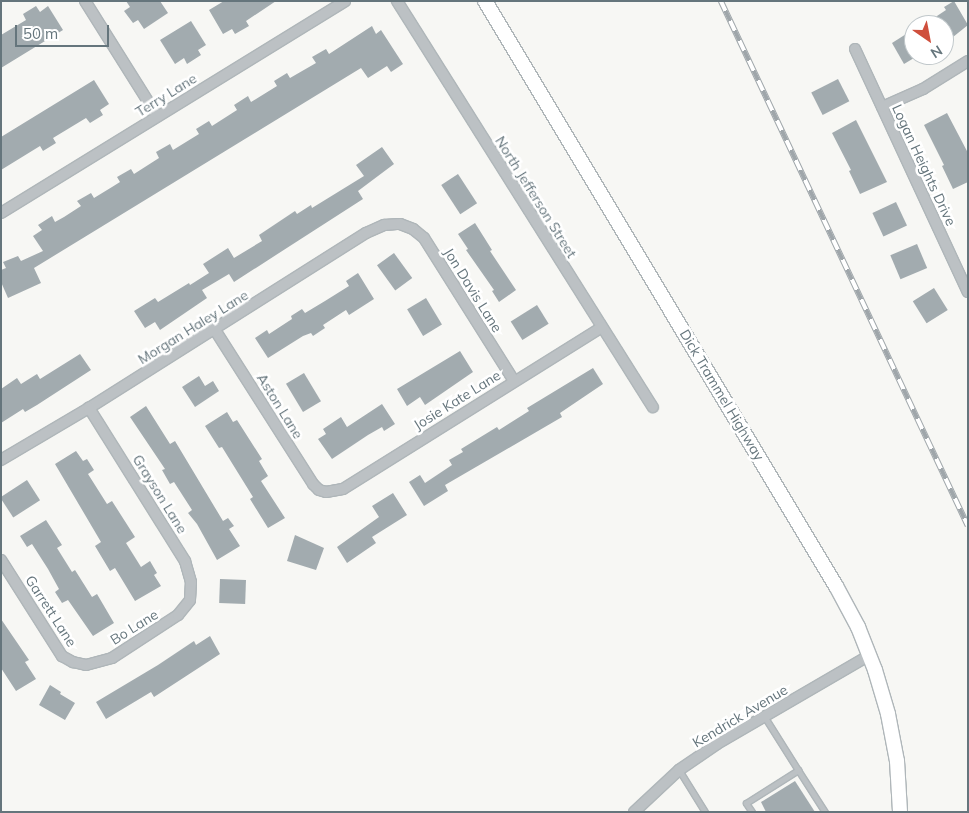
<!DOCTYPE html>
<html>
<head>
<meta charset="utf-8">
<style>
  body { margin:0 }
  #map { position:relative; width:969px; height:813px; overflow:hidden; background:#f7f7f4; font-family:Mulish,sans-serif }
  div>[style] { position:absolute }
  .building>* { inset:0; background:#a2abaf; transform-origin:0 0 }
  .roads { filter:drop-shadow(1px 0 #afb6b9) drop-shadow(-1px 0 #afb6b9) drop-shadow(0 1px #afb6b9) drop-shadow(0 -1px #afb6b9) }
  .service>* { height:5px; margin:-2.5px; padding:0 2.5px; transform-origin:2.5px; border-radius:2.5px; background:#bcc1c4 }
  .minor>* { height:10px; margin:-5px; padding:0 5px; transform-origin:5px; border-radius:5px; background:#bcc1c4 }
  .secondary>* { height:14px; margin:-7px; padding:0 7px; transform-origin:7px; border-radius:7px; background:#fff }
  .rail>* { height:5.5px; margin-top:-2.75px; transform-origin:0; background:repeating-linear-gradient(90deg,#fff 0 11px,#9fa6aa 0 22px); box-sizing:border-box; border-block:1px solid #9fa6aa }
  span { translate:-50% -50%; white-space:nowrap; text-align:center; line-height:1.15; -webkit-text-stroke:5px #fff; paint-order:stroke }
  .street-label { font-size:14px; color:#65757c }
  .frame { position:absolute; inset:0; border:2px solid #65757c; pointer-events:none }
  .north { position:absolute; left:904px; top:15px; width:50px; height:50px; box-sizing:border-box; background:#fff; border:1px solid #c1c8cb; border-radius:50%; rotate:147deg; font-size:14px; font-weight:700; line-height:20px; text-align:center; color:#65757c }
  .north::after { content:''; display:block; margin:auto; width:18px; height:22px; background:#cf4f3d; clip-path:polygon(50% 0,100% 100%,50% 72%,0 100%) }
  .scale { position:absolute; left:15px; top:25px; width:94px; height:22px; box-sizing:border-box; border:2px solid #65757c; border-top:0; padding-left:6px; font-size:15px; line-height:18px; white-space:nowrap; color:#65757c; -webkit-text-stroke:4px #fff; paint-order:stroke }
</style>
</head>
<body>
<div id="map">
  <div class="building">
    <div style="clip-path:polygon(126px 1px,160px 1px,168px 13px,144px 29px,138px 20px,133px 23px,124px 11px,130px 7px)"></div>
    <div style="clip-path:polygon(224px 1px,276px 1px,246px 21px,249px 26px,235px 34px,232px 29px,223px 34px,209px 10px)"></div>
    <div style="clip-path:polygon(954px 1px,968px 25px,948px 41px,944px 35px,944px 25px,938px 25px,934px 18px,946px 10px,944px 7px)"></div>
    <div style="clip-path:polygon(36px 6px,40px 12px,48px 6px,63px 30px,1px 68px,1px 35px,26px 20px,23px 14px)"></div>
    <div style="clip-path:polygon(191px 21px,206px 45px,198px 50px,201px 55px,187px 64px,184px 58px,175px 64px,160px 40px)"></div>
    <div style="clip-path:polygon(372px 26px,376px 34px,381px 30px,403px 64px,391px 72px,387px 66px,368px 78px,361px 68px,34px 268px,41px 283px,8px 298px,1px 282px,1px 270px,6px 268px,3px 262px,18px 256px,21px 261px,43px 251px,33px 236px,42px 230px,38px 225px,52px 216px,55px 222px,64px 217px,81px 206px,77px 201px,91px 193px,94px 198px,112px 187px,120px 182px,117px 177px,131px 169px,134px 174px,159px 158px,156px 152px,170px 144px,173px 150px,199px 134px,196px 129px,209px 121px,212px 126px,237px 110px,234px 105px,248px 96px,251px 102px,277px 86px,274px 81px,287px 73px,290px 78px,316px 63px,312px 57px,326px 49px,329px 54px)"></div>
    <div style="clip-path:polygon(914px 29px,914px 58px,904px 64px,892px 43px)"></div>
    <div style="left:838px;top:79px;width:25px;height:30px;rotate:63deg"></div>
    <div style="clip-path:polygon(94px 80px,109px 104px,100px 110px,103px 115px,90px 123px,86px 118px,53px 138px,56px 143px,43px 151px,40px 146px,1px 170px,1px 137px)"></div>
    <div style="clip-path:polygon(947px 113px,968px 153px,968px 182px,953px 189px,942px 166px,944px 165px,924px 125px)"></div>
    <div style="clip-path:polygon(856px 120px,887px 182px,860px 194px,849px 171px,851px 170px,832px 133px)"></div>
    <div style="clip-path:polygon(382px 147px,394px 164px,358px 191px,363px 199px,234px 282px,229px 274px,202px 290px,207px 298px,160px 330px,155px 322px,145px 328px,134px 311px,155px 298px,158px 302px,189px 283px,190px 285px,209px 273px,203px 264px,228px 248px,234px 258px,262px 241px,259px 235px,295px 211px,297px 214px,311px 205px,312px 208px,364px 176px,356px 165px)"></div>
    <div style="left:458px;top:174px;width:35px;height:20px;rotate:57deg"></div>
    <div style="left:896px;top:202px;width:26px;height:26px;rotate:65deg"></div>
    <div style="clip-path:polygon(475px 223px,492px 250px,490px 251px,516px 290px,499px 302px,492px 291px,494px 290px,466px 250px,468px 249px,458px 234px)"></div>
    <div style="left:917px;top:244px;width:26px;height:29px;rotate:67deg"></div>
    <div style="left:394px;top:253px;width:31px;height:21px;rotate:54deg"></div>
    <div style="clip-path:polygon(358px 273px,374px 299px,349px 315px,346px 310px,323px 325px,325px 328px,313px 336px,311px 333px,303px 336px,268px 358px,255px 338px,267px 330px,269px 334px,292px 319px,291px 316px,302px 309px,305px 313px,325px 301px,349px 286px,346px 281px)"></div>
    <div style="left:934px;top:288px;width:26px;height:25px;rotate:58deg"></div>
    <div style="left:426px;top:298px;width:31px;height:22px;rotate:59deg"></div>
    <div style="left:537px;top:305px;width:22px;height:31px;rotate:58deg"></div>
    <div style="clip-path:polygon(460px 351px,473px 372px,425px 405px,420px 397px,407px 406px,397px 389px)"></div>
    <div style="clip-path:polygon(80px 354px,91px 370px,37px 405px,25px 412px,23px 409px,1px 423px,1px 389px,17px 378px,21px 384px,37px 374px,40px 379px)"></div>
    <div style="clip-path:polygon(593px 368px,603px 384px,560px 413px,562px 417px,445px 485px,448px 491px,424px 506px,409px 482px,420px 475px,425px 483px,452px 465px,449px 460px,463px 452px,461px 449px,497px 427px,499px 430px,529px 411px,527px 408px)"></div>
    <div style="left:304px;top:373px;width:33px;height:21px;rotate:59deg"></div>
    <div style="clip-path:polygon(199px 376px,205px 386px,213px 381px,219px 391px,195px 407px,182px 387px)"></div>
    <div style="clip-path:polygon(382px 404px,395px 424px,384px 431px,382px 427px,368px 435px,332px 459px,318px 439px,326px 434px,323px 429px,341px 417px,347px 427px)"></div>
    <div style="clip-path:polygon(146px 406px,170px 444px,175px 441px,223px 521px,228px 518px,234px 526px,229px 529px,240px 546px,217px 560px,197px 524px,188px 513px,192px 510px,174px 482px,170px 484px,162px 470px,165px 469px,130px 417px)"></div>
    <div style="clip-path:polygon(227px 412px,233px 422px,237px 420px,262px 459px,259px 461px,268px 476px,261px 481px,285px 518px,268px 528px,250px 499px,253px 497px,222px 447px,219px 448px,205px 426px)"></div>
    <div style="clip-path:polygon(76px 451px,83px 461px,87px 459px,94px 470px,88px 474px,107px 504px,112px 501px,135px 537px,126px 543px,141px 567px,150px 561px,157px 573px,154px 575px,161px 586px,135px 601px,115px 568px,110px 571px,95px 546px,101px 542px,55px 464px)"></div>
    <div style="left:27px;top:480px;width:24px;height:32px;rotate:57deg"></div>
    <div style="clip-path:polygon(393px 493px,407px 515px,372px 537px,376px 543px,347px 563px,337px 547px,379px 517px,372px 506px)"></div>
    <div style="clip-path:polygon(46px 520px,62px 545px,57px 548px,72px 572px,75px 570px,92px 597px,97px 594px,114px 623px,93px 636px,68px 600px,62px 603px,55px 592px,59px 589px,48px 569px,32px 544px,27px 547px,20px 536px)"></div>
    <div style="clip-path:polygon(295px 535px,324px 548px,316px 570px,287px 561px)"></div>
    <div style="left:220px;top:579px;width:26px;height:24px;rotate:2deg"></div>
    <div style="clip-path:polygon(1px 619px,29px 660px,25px 662px,36px 679px,16px 691px,1px 668px)"></div>
    <div style="clip-path:polygon(210px 636px,220px 654px,154px 697px,151px 692px,106px 719px,96px 702px,158px 665px,194px 641px,196px 645px)"></div>
    <div style="clip-path:polygon(50px 685px,61px 692px,60px 694px,75px 703px,65px 720px,39px 705px)"></div>
    <div style="clip-path:polygon(795px 781px,815px 812px,766px 812px,761px 802px)"></div>
  </div>
  <div class="roads">
    <div class="service">
      <div style="left:679px;top:770px;width:49px;rotate:58.2deg"></div>
      <div style="left:798px;top:770px;width:50px;rotate:57.3deg"></div>
      <div style="left:752px;top:812px;width:11px;rotate:-124deg"></div>
      <div style="left:746px;top:803px;width:62px;rotate:-32.4deg"></div>
      <div style="left:798px;top:770px;width:64px;rotate:-122.2deg"></div>
    </div>
    <div class="minor">
      <div style="left:85px;top:1px;width:136px;rotate:57.9deg"></div>
      <div style="left:397px;top:1px;width:480px;rotate:57.8deg"></div>
      <div style="left:855px;top:49px;width:268px;rotate:65.1deg"></div>
      <div style="left:882px;top:107px;width:45px;rotate:-23.7deg"></div>
      <div style="left:923px;top:89px;width:53px;rotate:-31.9deg"></div>
      <div style="left:1px;top:213px;width:404px;rotate:-31.6deg"></div>
      <div style="left:215px;top:330px;width:183px;rotate:57.5deg"></div>
      <div style="left:313px;top:484px;width:8px;rotate:45deg"></div>
      <div style="left:319px;top:490px;width:7px;rotate:16deg"></div>
      <div style="left:326px;top:492px;width:17px;rotate:-10deg"></div>
      <div style="left:343px;top:489px;width:305px;rotate:-32deg"></div>
      <div style="left:1px;top:460px;width:102px;rotate:-30.6deg"></div>
      <div style="left:89px;top:408px;width:328px;rotate:-32.3deg"></div>
      <div style="left:366px;top:233px;width:20px;rotate:-24deg"></div>
      <div style="left:384px;top:225px;width:16px;rotate:-4deg"></div>
      <div style="left:400px;top:224px;width:14px;rotate:21deg"></div>
      <div style="left:413px;top:229px;width:14px;rotate:39deg"></div>
      <div style="left:424px;top:238px;width:169px;rotate:57.8deg"></div>
      <div style="left:1px;top:560px;width:114px;rotate:57.6deg"></div>
      <div style="left:62px;top:656px;width:13px;rotate:29deg"></div>
      <div style="left:73px;top:662px;width:13px;rotate:13deg"></div>
      <div style="left:86px;top:665px;width:27px;rotate:-15deg"></div>
      <div style="left:112px;top:658px;width:79px;rotate:-33.1deg"></div>
      <div style="left:178px;top:615px;width:19px;rotate:-51deg"></div>
      <div style="left:190px;top:600px;width:18px;rotate:-87deg"></div>
      <div style="left:191px;top:582px;width:22px;rotate:-106deg"></div>
      <div style="left:185px;top:561px;width:181px;rotate:-122.1deg"></div>
      <div style="left:634px;top:812px;width:62px;rotate:-43deg"></div>
      <div style="left:679px;top:770px;width:46px;rotate:-34.4deg"></div>
      <div style="left:717px;top:744px;width:177px;rotate:-30.2deg"></div>
    </div>
    <div class="secondary">
      <div style="left:485px;top:1px;width:682px;rotate:59.04deg"></div>
      <div style="left:836px;top:586px;width:47px;rotate:61.8deg"></div>
      <div style="left:858px;top:627px;width:46px;rotate:68.4deg"></div>
      <div style="left:875px;top:670px;width:46px;rotate:73.5deg"></div>
      <div style="left:888px;top:714px;width:48px;rotate:79.2deg"></div>
      <div style="left:897px;top:761px;width:51px;rotate:86.6deg"></div>
    </div>
  </div>
  <div class="rail">
    <div style="left:721px;top:1px;width:580px;rotate:64.8deg"></div>
  </div>
  <div class="street-label">
    <span style="left:166px;top:95px;rotate:-32deg">Terry Lane</span>
    <span style="left:924px;top:165px;rotate:65deg">Logan Heights Drive</span>
    <span style="left:536px;top:197px;rotate:58deg">North Jefferson Street</span>
    <span style="left:473px;top:290px;rotate:58deg">Jon Davis Lane</span>
    <span style="left:193px;top:327px;rotate:-32deg">Morgan Haley Lane</span>
    <span style="left:722px;top:395px;rotate:59deg">Dick Trammel Highway</span>
    <span style="left:457px;top:400px;rotate:-32deg">Josie Kate Lane</span>
    <span style="left:280px;top:406px;rotate:58deg">Aston Lane</span>
    <span style="left:160px;top:494px;rotate:58deg">Grayson Lane</span>
    <span style="left:51px;top:611px;rotate:57deg">Garrett Lane</span>
    <span style="left:134px;top:627px;rotate:-32deg">Bo Lane</span>
    <span style="left:740px;top:716px;rotate:-31deg">Kendrick Avenue</span>
  </div>
  <div class="frame"></div>
  <div class="north">N</div>
  <div class="scale">50 m</div>
</div>
</body>
</html>
